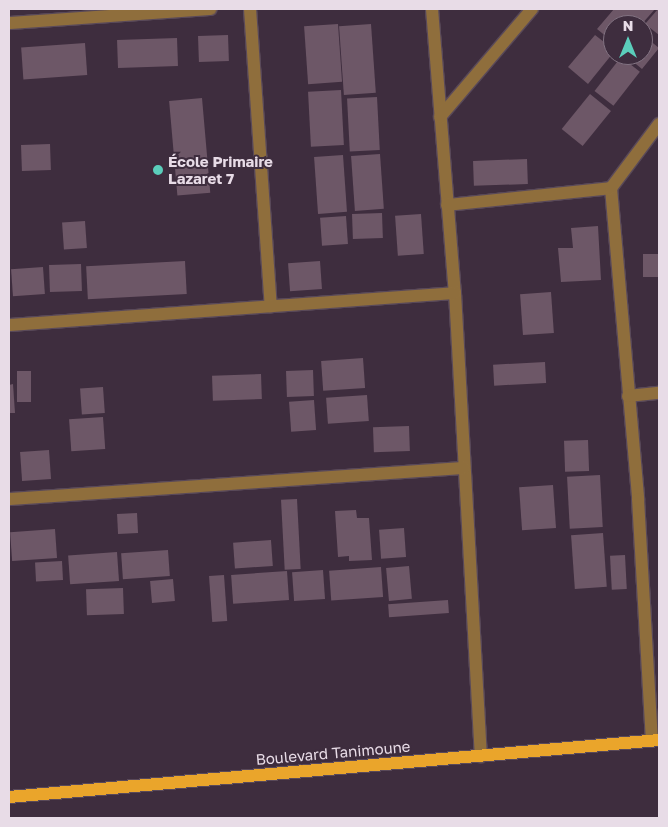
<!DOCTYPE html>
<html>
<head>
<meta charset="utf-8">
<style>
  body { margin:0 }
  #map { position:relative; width:668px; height:827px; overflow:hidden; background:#3e2d3e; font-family:"Golos Text",sans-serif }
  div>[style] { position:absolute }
  .building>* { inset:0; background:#6d5767; transform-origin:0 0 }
  .roads { filter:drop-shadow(1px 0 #594959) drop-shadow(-1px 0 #594959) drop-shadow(0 1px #594959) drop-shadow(0 -1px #594959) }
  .minor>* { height:12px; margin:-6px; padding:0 6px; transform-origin:6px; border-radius:6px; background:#8f6e3c }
  .major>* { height:12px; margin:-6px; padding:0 6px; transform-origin:6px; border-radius:6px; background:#eaa52b }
  .dots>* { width:14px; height:14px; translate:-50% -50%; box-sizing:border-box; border:2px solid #3e2d3e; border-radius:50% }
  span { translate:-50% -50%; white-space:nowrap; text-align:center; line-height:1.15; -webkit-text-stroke:4px #3e2d3e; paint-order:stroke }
  .poi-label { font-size:15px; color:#e8dce7; font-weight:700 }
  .left { translate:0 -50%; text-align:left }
  .street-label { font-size:15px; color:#e8dce7 }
  .frame { position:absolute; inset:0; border:10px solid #e8dce7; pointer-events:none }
  .north { position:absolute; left:603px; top:15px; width:50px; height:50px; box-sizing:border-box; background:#3e2d3e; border:1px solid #827382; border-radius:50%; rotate:0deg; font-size:14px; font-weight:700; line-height:20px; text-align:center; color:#e8dce7 }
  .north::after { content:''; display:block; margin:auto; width:18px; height:22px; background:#5bcebb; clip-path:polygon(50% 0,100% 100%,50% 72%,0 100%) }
</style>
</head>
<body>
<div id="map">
  <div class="building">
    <div style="clip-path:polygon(614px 9px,655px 9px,641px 25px,613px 25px,613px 42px,597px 29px)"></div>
    <div style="clip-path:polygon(658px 9px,659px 9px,659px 35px,645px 24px)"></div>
    <div style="left:338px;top:24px;width:58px;height:34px;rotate:86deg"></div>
    <div style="left:371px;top:24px;width:69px;height:32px;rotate:86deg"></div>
    <div style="left:228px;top:35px;width:26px;height:30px;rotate:88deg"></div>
    <div style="clip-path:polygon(595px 35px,613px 49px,613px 53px,588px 84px,568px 67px)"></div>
    <div style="clip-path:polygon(643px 35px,659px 48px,642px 69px,625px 55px,643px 55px)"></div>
    <div style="left:177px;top:38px;width:28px;height:60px;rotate:88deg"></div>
    <div style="left:85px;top:43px;width:32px;height:64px;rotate:86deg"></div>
    <div style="left:621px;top:57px;width:24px;height:43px;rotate:38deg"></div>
    <div style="left:341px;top:90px;width:55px;height:33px;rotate:87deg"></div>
    <div style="left:590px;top:94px;width:27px;height:45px;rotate:39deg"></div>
    <div style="left:377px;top:97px;width:53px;height:30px;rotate:87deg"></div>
    <div style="left:202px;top:98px;width:95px;height:33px;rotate:85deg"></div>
    <div style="left:50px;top:144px;width:26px;height:29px;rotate:88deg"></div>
    <div style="left:380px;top:154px;width:55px;height:29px;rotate:86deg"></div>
    <div style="left:343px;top:155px;width:57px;height:29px;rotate:86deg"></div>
    <div style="left:527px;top:159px;width:25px;height:54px;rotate:88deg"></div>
    <div style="left:382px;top:213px;width:25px;height:30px;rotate:88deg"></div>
    <div style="left:421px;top:214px;width:40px;height:26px;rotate:86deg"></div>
    <div style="left:346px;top:216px;width:28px;height:26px;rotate:86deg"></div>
    <div style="left:85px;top:221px;width:27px;height:23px;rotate:86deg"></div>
    <div style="clip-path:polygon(598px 226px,601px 280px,561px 282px,558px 248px,573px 248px,571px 228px)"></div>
    <div style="left:659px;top:254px;width:23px;height:16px;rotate:90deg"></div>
    <div style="left:185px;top:261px;width:33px;height:99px;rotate:87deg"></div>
    <div style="left:320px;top:261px;width:28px;height:32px;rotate:86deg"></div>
    <div style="left:81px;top:264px;width:27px;height:32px;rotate:88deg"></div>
    <div style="left:43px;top:267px;width:27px;height:32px;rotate:86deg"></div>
    <div style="left:551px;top:292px;width:41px;height:31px;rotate:86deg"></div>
    <div style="left:363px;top:358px;width:30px;height:42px;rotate:86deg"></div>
    <div style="left:545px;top:362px;width:21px;height:52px;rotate:87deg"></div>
    <div style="left:313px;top:370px;width:26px;height:27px;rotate:88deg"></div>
    <div style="left:17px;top:371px;width:14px;height:31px"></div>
    <div style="left:261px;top:374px;width:25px;height:49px;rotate:88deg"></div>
    <div style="clip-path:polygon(13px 384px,15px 413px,9px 413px,9px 385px)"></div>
    <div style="left:103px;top:387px;width:26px;height:23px;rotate:86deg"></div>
    <div style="left:367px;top:395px;width:26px;height:41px;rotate:86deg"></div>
    <div style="left:314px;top:400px;width:30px;height:25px;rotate:86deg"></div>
    <div style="left:103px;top:417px;width:32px;height:34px;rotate:86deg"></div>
    <div style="left:409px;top:426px;width:25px;height:36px;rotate:88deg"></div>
    <div style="left:588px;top:440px;width:31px;height:24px;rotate:88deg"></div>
    <div style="left:49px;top:450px;width:29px;height:29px;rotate:86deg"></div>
    <div style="left:600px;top:475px;width:52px;height:33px;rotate:87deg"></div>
    <div style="left:553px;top:485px;width:43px;height:34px;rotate:86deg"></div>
    <div style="left:297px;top:499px;width:70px;height:16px;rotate:87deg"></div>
    <div style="clip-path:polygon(356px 510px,357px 518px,369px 518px,372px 560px,349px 561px,349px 556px,338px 557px,335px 511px)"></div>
    <div style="left:137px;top:513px;width:20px;height:20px;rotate:87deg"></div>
    <div style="left:404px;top:528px;width:29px;height:25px;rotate:86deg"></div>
    <div style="left:55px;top:529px;width:29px;height:45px;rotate:86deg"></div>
    <div style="left:603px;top:533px;width:54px;height:32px;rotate:86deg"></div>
    <div style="left:271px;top:540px;width:26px;height:38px;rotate:86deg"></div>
    <div style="left:168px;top:550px;width:26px;height:47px;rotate:86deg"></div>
    <div style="left:117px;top:552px;width:29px;height:49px;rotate:86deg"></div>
    <div style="left:625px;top:555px;width:34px;height:15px;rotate:87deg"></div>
    <div style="left:62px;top:561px;width:19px;height:27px;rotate:87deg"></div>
    <div style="left:409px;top:566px;width:33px;height:23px;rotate:85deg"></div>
    <div style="left:381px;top:567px;width:30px;height:52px;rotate:86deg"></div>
    <div style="left:323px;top:570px;width:29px;height:31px;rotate:86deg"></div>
    <div style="left:287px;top:571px;width:29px;height:56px;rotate:86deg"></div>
    <div style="left:224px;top:575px;width:46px;height:15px;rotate:86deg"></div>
    <div style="left:173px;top:579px;width:22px;height:23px;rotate:85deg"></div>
    <div style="left:123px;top:588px;width:26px;height:37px;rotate:88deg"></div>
    <div style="left:448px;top:600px;width:13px;height:60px;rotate:86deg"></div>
  </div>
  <div class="roads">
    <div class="minor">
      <div style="left:250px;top:9px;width:298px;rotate:86deg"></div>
      <div style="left:432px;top:9px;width:285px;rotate:85.4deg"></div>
      <div style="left:455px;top:293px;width:464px;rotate:86.8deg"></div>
      <div style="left:9px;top:23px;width:202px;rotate:-4deg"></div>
      <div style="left:440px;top:117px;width:142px;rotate:-49.6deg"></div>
      <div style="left:611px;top:188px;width:312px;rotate:85deg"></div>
      <div style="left:638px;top:499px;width:242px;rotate:86.7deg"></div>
      <div style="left:447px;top:205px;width:165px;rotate:-5.9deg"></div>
      <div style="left:611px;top:188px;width:80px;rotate:-53.1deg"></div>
      <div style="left:9px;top:325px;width:447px;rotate:-4.1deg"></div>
      <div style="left:628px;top:396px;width:31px;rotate:-6deg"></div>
      <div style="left:9px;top:499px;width:456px;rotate:-3.9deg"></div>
    </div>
    <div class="major">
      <div style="left:9px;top:797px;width:652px;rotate:-5.01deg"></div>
    </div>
  </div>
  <div class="dots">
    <div style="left:158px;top:170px;background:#5bcebb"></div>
  </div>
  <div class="poi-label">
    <span class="left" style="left:168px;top:170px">École Primaire<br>Lazaret 7</span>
  </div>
  <div class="street-label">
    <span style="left:333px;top:753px;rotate:-5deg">Boulevard Tanimoune</span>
  </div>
  <div class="frame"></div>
  <div class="north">N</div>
</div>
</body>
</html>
